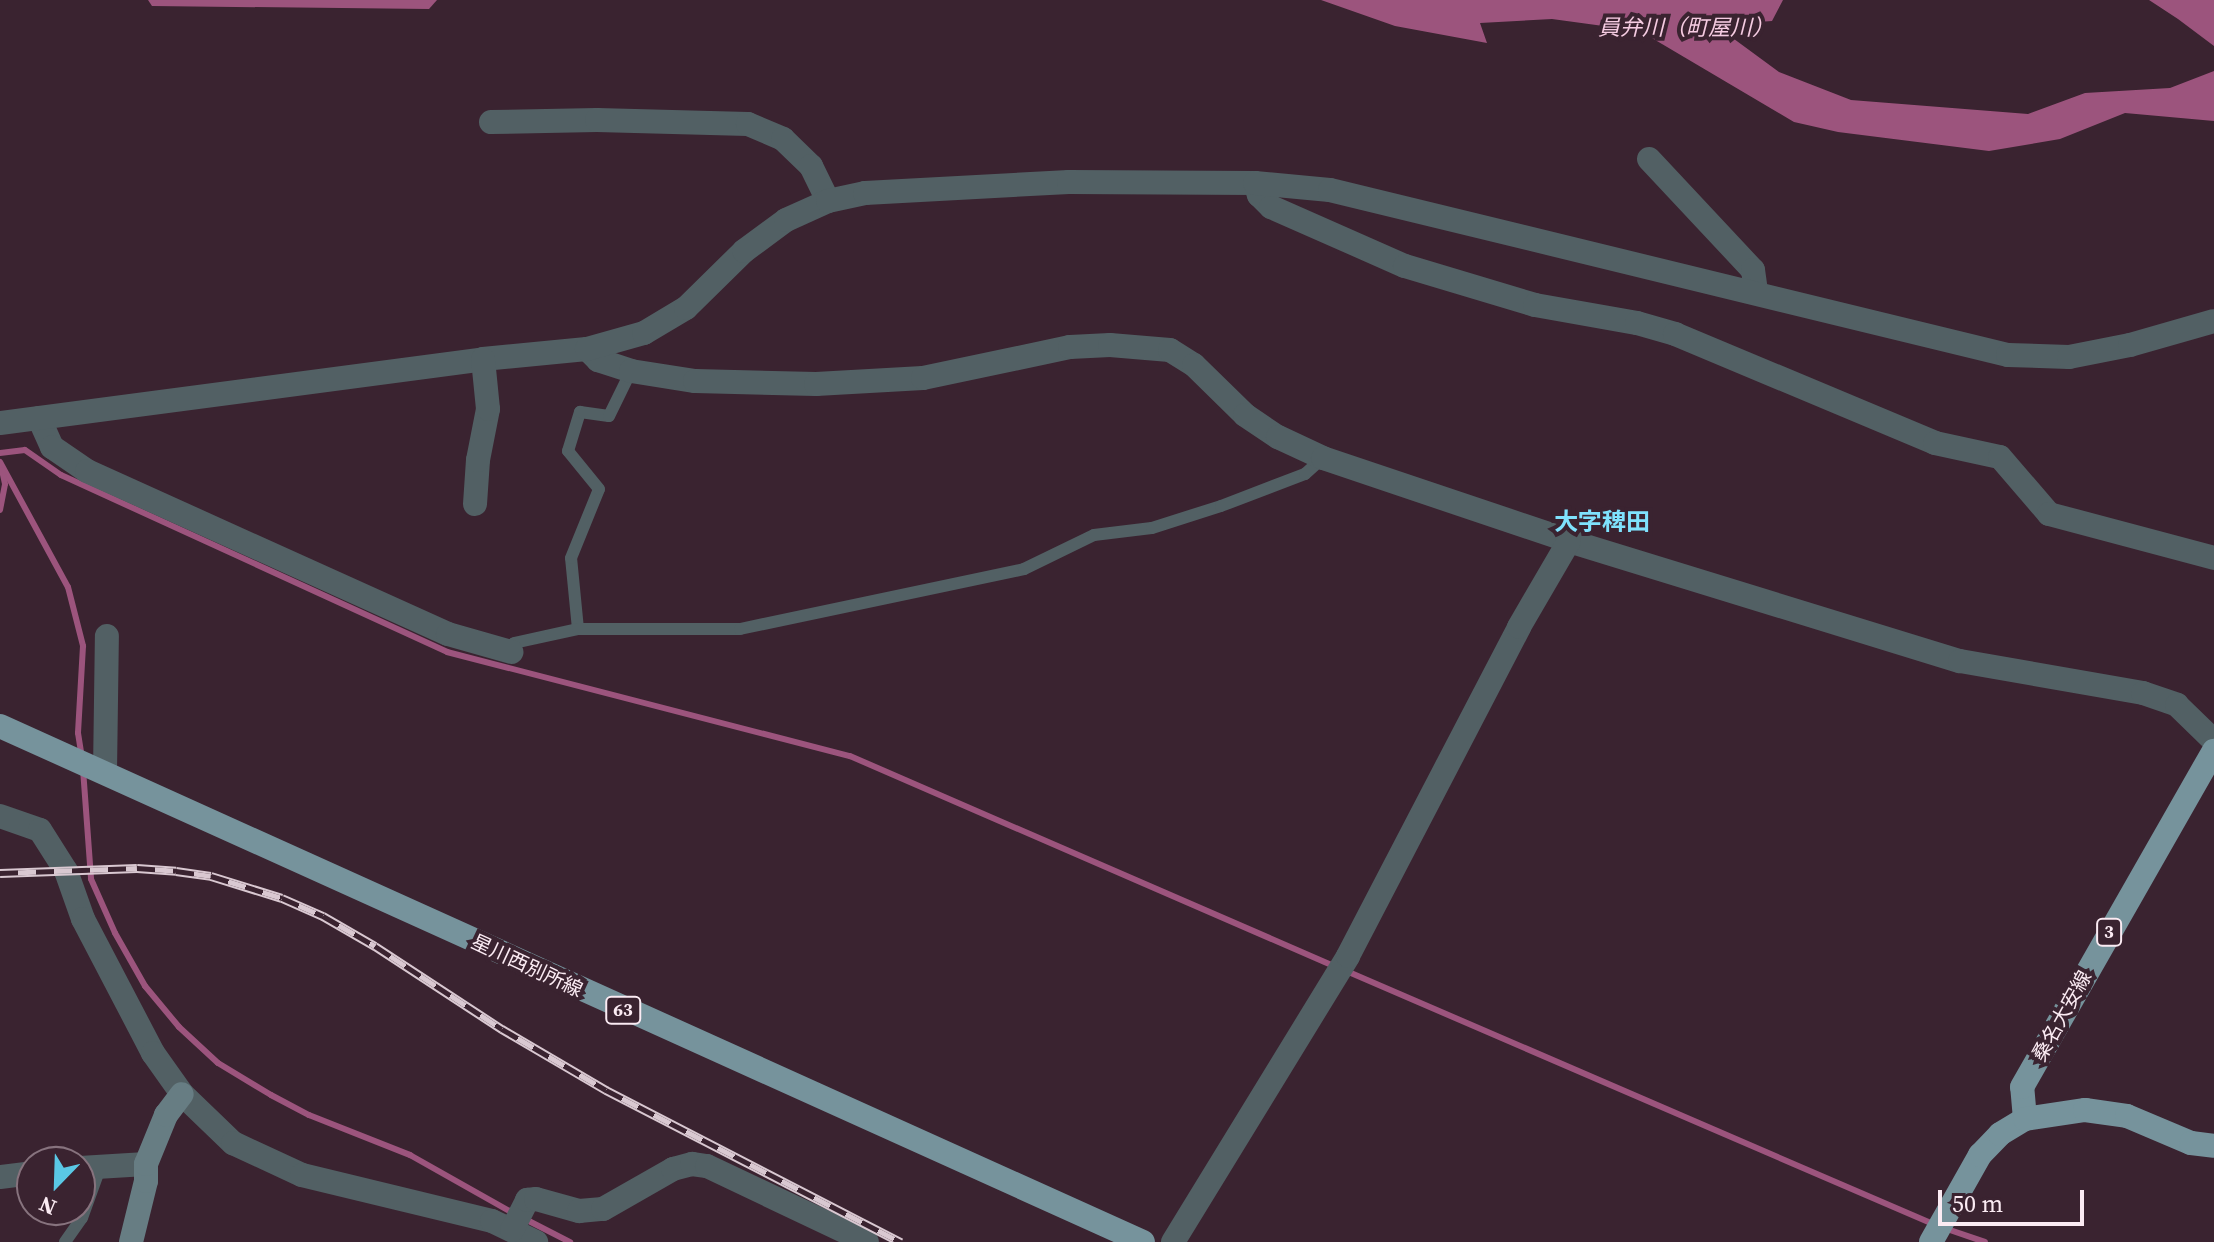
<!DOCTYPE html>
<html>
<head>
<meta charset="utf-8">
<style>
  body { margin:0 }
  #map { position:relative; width:2214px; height:1242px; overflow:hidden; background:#3a2330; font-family:"Source Serif 4","Noto Sans JP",serif }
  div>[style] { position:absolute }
  .water>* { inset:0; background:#9c547d }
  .stream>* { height:6px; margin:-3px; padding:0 3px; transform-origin:3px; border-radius:3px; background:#9c547d }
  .lane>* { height:12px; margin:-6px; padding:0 6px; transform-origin:6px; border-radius:6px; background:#526064 }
  .street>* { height:24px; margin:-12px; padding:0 12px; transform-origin:12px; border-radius:12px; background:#526064 }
  .secondary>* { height:24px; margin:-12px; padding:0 12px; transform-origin:12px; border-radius:12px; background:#677d83 }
  .primary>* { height:24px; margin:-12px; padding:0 12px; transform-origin:12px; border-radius:12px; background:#76939c }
  .rail>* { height:9px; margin-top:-4.5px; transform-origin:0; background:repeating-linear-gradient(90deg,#3a2330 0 18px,#d9c8d1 0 36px); box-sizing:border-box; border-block:2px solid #d9c8d1 }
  span { translate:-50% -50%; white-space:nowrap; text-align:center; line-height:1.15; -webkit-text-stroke:8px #3a2330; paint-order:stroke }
  .shield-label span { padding:2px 6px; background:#3a2330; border:2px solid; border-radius:6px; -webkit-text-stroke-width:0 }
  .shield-label { font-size:18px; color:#fbebf3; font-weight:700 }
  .street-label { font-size:20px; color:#fbebf3 }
  .water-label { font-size:22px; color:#f6cce2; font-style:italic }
  .quarter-label { font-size:24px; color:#7fe2fd; font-weight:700 }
  .north { position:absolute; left:16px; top:1146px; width:80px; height:80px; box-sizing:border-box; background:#3a2330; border:2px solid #87737e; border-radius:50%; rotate:203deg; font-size:22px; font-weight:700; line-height:32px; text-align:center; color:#fbebf3 }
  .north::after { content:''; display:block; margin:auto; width:28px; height:36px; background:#5ac8e5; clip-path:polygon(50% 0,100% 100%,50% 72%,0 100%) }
  .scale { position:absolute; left:1938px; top:1190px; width:146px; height:36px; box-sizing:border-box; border:4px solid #fbebf3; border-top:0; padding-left:10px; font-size:24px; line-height:28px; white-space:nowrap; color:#fbebf3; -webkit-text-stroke:6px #3a2330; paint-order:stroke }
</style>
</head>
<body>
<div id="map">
  <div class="water">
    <div style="clip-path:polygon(148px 0,437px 0,429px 9px,152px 6px)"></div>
    <div style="clip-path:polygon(1321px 0,1783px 0,1772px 21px,1715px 25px,1779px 72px,1851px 100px,2028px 114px,2085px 93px,2170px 88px,2214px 71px,2214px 121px,2125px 113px,2060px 139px,1989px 151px,1838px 132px,1794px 122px,1640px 31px,1552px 19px,1480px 23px,1487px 43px,1395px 26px)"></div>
    <div style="clip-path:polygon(2149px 0,2214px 0,2214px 46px,2178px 19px)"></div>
  </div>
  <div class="stream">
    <div style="left:0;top:453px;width:25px;rotate:-7deg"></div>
    <div style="left:25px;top:450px;width:44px;rotate:34.8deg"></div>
    <div style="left:61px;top:475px;width:425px;rotate:24.6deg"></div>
    <div style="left:447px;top:652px;width:416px;rotate:14.5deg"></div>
    <div style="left:850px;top:756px;width:528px;rotate:23.46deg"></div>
    <div style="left:0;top:462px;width:142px;rotate:61.5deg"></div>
    <div style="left:68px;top:587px;width:61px;rotate:75.7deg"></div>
    <div style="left:83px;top:646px;width:87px;rotate:93.3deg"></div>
    <div style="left:78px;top:733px;width:20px;rotate:81deg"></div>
    <div style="left:0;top:510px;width:26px;rotate:-79deg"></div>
    <div style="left:5px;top:484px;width:14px;rotate:-102deg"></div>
    <div style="left:83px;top:769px;width:110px;rotate:85.8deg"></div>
    <div style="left:91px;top:879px;width:59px;rotate:66deg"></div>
    <div style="left:115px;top:933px;width:61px;rotate:60.5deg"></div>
    <div style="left:145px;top:986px;width:53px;rotate:50.3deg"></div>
    <div style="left:179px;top:1027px;width:53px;rotate:42.7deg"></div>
    <div style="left:218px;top:1063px;width:62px;rotate:31.1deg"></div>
    <div style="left:271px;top:1095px;width:43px;rotate:27.8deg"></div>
    <div style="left:309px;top:1115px;width:109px;rotate:21.6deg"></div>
    <div style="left:410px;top:1155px;width:118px;rotate:29.4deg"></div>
    <div style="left:1344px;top:970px;width:641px;rotate:23.33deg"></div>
    <div style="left:523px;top:1218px;width:53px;rotate:27.1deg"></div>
    <div style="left:1947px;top:1229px;width:40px;rotate:18.9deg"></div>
  </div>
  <div class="lane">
    <div style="left:578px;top:629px;width:71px;rotate:-95.6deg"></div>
    <div style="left:571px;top:558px;width:74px;rotate:-67.9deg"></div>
    <div style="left:599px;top:489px;width:49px;rotate:-129.2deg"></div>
    <div style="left:568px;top:451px;width:41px;rotate:-72.9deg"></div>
    <div style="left:580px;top:412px;width:29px;rotate:8deg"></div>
    <div style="left:609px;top:416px;width:50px;rotate:-63.9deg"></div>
    <div style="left:511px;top:652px;width:9px;rotate:-72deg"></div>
    <div style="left:514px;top:643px;width:66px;rotate:-12.3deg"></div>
    <div style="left:578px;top:629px;width:162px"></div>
    <div style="left:740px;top:629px;width:290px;rotate:-11.9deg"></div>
    <div style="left:1024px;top:569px;width:78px;rotate:-25.9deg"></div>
    <div style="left:1094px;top:535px;width:58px;rotate:-6.9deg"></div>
    <div style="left:1152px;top:528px;width:72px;rotate:-17.7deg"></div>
    <div style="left:1221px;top:506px;width:90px;rotate:-20.9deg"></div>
    <div style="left:1305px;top:474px;width:24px;rotate:-42deg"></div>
    <div style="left:65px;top:1242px;width:29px;rotate:-55deg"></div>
    <div style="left:82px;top:1218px;width:53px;rotate:-70.2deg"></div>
  </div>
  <div class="street">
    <div style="left:491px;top:122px;width:106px;rotate:-1.1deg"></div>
    <div style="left:597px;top:120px;width:151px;rotate:1.5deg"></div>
    <div style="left:748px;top:124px;width:38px;rotate:23deg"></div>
    <div style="left:783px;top:139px;width:39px;rotate:44deg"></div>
    <div style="left:811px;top:166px;width:39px;rotate:64deg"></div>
    <div style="left:1649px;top:159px;width:152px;rotate:46.9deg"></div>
    <div style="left:1753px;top:270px;width:21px;rotate:82deg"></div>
    <div style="left:1255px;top:183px;width:13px;rotate:72deg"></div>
    <div style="left:1259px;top:195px;width:17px;rotate:45deg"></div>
    <div style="left:1271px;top:207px;width:146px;rotate:23.8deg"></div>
    <div style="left:1405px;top:266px;width:136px;rotate:16.7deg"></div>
    <div style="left:1535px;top:305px;width:104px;rotate:10deg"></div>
    <div style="left:1637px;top:323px;width:40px;rotate:16deg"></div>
    <div style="left:1675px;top:334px;width:282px;rotate:22.7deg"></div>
    <div style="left:1935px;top:443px;width:66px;rotate:12.2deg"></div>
    <div style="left:2000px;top:457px;width:75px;rotate:49.3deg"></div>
    <div style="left:2049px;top:514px;width:171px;rotate:14.9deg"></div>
    <div style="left:587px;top:349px;width:16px;rotate:45deg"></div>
    <div style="left:598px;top:360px;width:35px;rotate:18deg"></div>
    <div style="left:631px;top:371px;width:65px;rotate:8.9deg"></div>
    <div style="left:695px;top:381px;width:121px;rotate:1.4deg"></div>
    <div style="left:816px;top:384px;width:107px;rotate:-3.2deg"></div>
    <div style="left:923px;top:378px;width:150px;rotate:-11.9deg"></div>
    <div style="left:1070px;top:347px;width:40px;rotate:-2.9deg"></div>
    <div style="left:1110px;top:345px;width:60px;rotate:4.8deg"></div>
    <div style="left:1170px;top:350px;width:28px;rotate:32deg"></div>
    <div style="left:1194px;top:365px;width:71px;rotate:44.4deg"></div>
    <div style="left:1245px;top:415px;width:40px;rotate:34deg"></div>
    <div style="left:1278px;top:437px;width:50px;rotate:25deg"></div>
    <div style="left:1323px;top:458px;width:260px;rotate:18.6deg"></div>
    <div style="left:1569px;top:541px;width:409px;rotate:17.1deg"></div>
    <div style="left:1960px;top:661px;width:186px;rotate:9.9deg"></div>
    <div style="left:2143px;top:693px;width:36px;rotate:19deg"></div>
    <div style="left:2177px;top:705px;width:52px;rotate:44.2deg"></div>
    <div style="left:39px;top:418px;width:32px;rotate:66deg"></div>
    <div style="left:52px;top:447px;width:42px;rotate:34.4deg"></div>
    <div style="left:87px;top:471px;width:396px;rotate:24.3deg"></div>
    <div style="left:448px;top:634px;width:66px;rotate:15.9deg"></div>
    <div style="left:0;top:423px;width:487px;rotate:-7.5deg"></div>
    <div style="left:483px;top:359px;width:104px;rotate:-5.5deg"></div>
    <div style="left:587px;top:349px;width:59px;rotate:-15.7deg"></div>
    <div style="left:644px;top:333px;width:49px;rotate:-30.8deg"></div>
    <div style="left:686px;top:308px;width:81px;rotate:-44.5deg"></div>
    <div style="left:744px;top:251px;width:52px;rotate:-36.4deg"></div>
    <div style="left:786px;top:220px;width:46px;rotate:-24.3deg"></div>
    <div style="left:828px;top:201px;width:38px;rotate:-12deg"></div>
    <div style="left:865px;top:193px;width:204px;rotate:-3.1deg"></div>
    <div style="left:1069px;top:182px;width:186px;rotate:0.3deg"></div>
    <div style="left:1255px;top:183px;width:75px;rotate:5.3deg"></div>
    <div style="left:1330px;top:190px;width:698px;rotate:13.68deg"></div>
    <div style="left:2008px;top:355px;width:61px;rotate:1.9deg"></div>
    <div style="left:2069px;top:357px;width:62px;rotate:-11.1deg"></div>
    <div style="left:2130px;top:345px;width:87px;rotate:-15.9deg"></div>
    <div style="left:475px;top:504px;width:44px;rotate:-86.1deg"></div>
    <div style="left:478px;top:460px;width:52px;rotate:-78.9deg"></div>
    <div style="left:488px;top:409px;width:50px;rotate:-95.7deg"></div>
    <div style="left:105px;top:772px;width:136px;rotate:-89.2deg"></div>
    <div style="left:0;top:816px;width:42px;rotate:19.3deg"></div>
    <div style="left:40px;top:830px;width:49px;rotate:57.6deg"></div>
    <div style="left:66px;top:871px;width:51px;rotate:70.5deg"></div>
    <div style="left:83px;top:919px;width:151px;rotate:62.4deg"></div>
    <div style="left:153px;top:1053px;width:50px;rotate:54.7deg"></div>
    <div style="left:182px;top:1094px;width:71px;rotate:43.9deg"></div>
    <div style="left:233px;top:1143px;width:76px;rotate:24.9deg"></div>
    <div style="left:302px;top:1175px;width:195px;rotate:13.6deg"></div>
    <div style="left:492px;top:1221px;width:49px;rotate:25.5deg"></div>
    <div style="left:80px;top:1168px;width:66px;rotate:-3.5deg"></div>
    <div style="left:0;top:1177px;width:32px;rotate:-7deg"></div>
    <div style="left:512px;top:1230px;width:34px;rotate:-63deg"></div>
    <div style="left:527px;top:1200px;width:9px;rotate:-6deg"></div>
    <div style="left:536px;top:1199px;width:45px;rotate:15.6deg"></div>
    <div style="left:579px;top:1211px;width:24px;rotate:-5deg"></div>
    <div style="left:603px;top:1209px;width:81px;rotate:-29.7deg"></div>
    <div style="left:673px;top:1169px;width:20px;rotate:-15deg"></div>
    <div style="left:692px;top:1164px;width:15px;rotate:8deg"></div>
    <div style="left:707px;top:1166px;width:177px;rotate:25.4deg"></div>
    <div style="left:1173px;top:1242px;width:335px;rotate:-58.5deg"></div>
    <div style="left:1348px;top:956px;width:371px;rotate:-62.5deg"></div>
    <div style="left:1519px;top:627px;width:99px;rotate:-59.8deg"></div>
  </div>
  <div class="secondary">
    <div style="left:131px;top:1242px;width:63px;rotate:-76.2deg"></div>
    <div style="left:146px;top:1181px;width:17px;rotate:-90deg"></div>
    <div style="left:146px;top:1164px;width:53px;rotate:-67.8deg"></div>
    <div style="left:166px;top:1115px;width:26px;rotate:-53deg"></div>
  </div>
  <div class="primary">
    <div style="left:0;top:726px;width:1254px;rotate:24.3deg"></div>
    <div style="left:2025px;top:1119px;width:32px;rotate:-95deg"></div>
    <div style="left:2022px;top:1087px;width:387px;rotate:-60.3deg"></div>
    <div style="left:1931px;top:1242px;width:100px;rotate:-60.6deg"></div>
    <div style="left:1980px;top:1155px;width:29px;rotate:-46deg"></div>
    <div style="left:2000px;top:1134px;width:29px;rotate:-31deg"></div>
    <div style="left:2025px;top:1119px;width:61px;rotate:-8.5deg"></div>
    <div style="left:2085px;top:1110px;width:42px;rotate:8.1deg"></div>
    <div style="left:2127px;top:1116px;width:69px;rotate:22.9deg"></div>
    <div style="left:2191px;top:1143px;width:23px;rotate:7deg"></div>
  </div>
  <div class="rail">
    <div style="left:0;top:873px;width:137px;rotate:-2.1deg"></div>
    <div style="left:137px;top:868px;width:39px;rotate:4deg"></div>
    <div style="left:176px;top:871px;width:35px;rotate:8deg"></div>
    <div style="left:211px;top:876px;width:74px;rotate:17.2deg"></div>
    <div style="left:282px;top:898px;width:45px;rotate:23.7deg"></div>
    <div style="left:323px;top:916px;width:60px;rotate:30deg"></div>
    <div style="left:375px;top:946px;width:152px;rotate:33.2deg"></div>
    <div style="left:502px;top:1029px;width:121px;rotate:30.4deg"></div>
    <div style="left:606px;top:1090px;width:332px;rotate:27.3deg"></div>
  </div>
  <div class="shield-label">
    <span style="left:2109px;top:932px">3</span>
    <span style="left:623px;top:1010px">63</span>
  </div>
  <div class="street-label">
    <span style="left:527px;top:966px;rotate:25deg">星川西別所線</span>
    <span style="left:2062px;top:1016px;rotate:-61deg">桑名大安線</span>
  </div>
  <div class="water-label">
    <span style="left:1686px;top:28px">員弁川（町屋川）</span>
  </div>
  <div class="quarter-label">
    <span style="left:1602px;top:522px">大字稗田</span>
  </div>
  <div class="north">N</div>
  <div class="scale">50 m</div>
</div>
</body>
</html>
